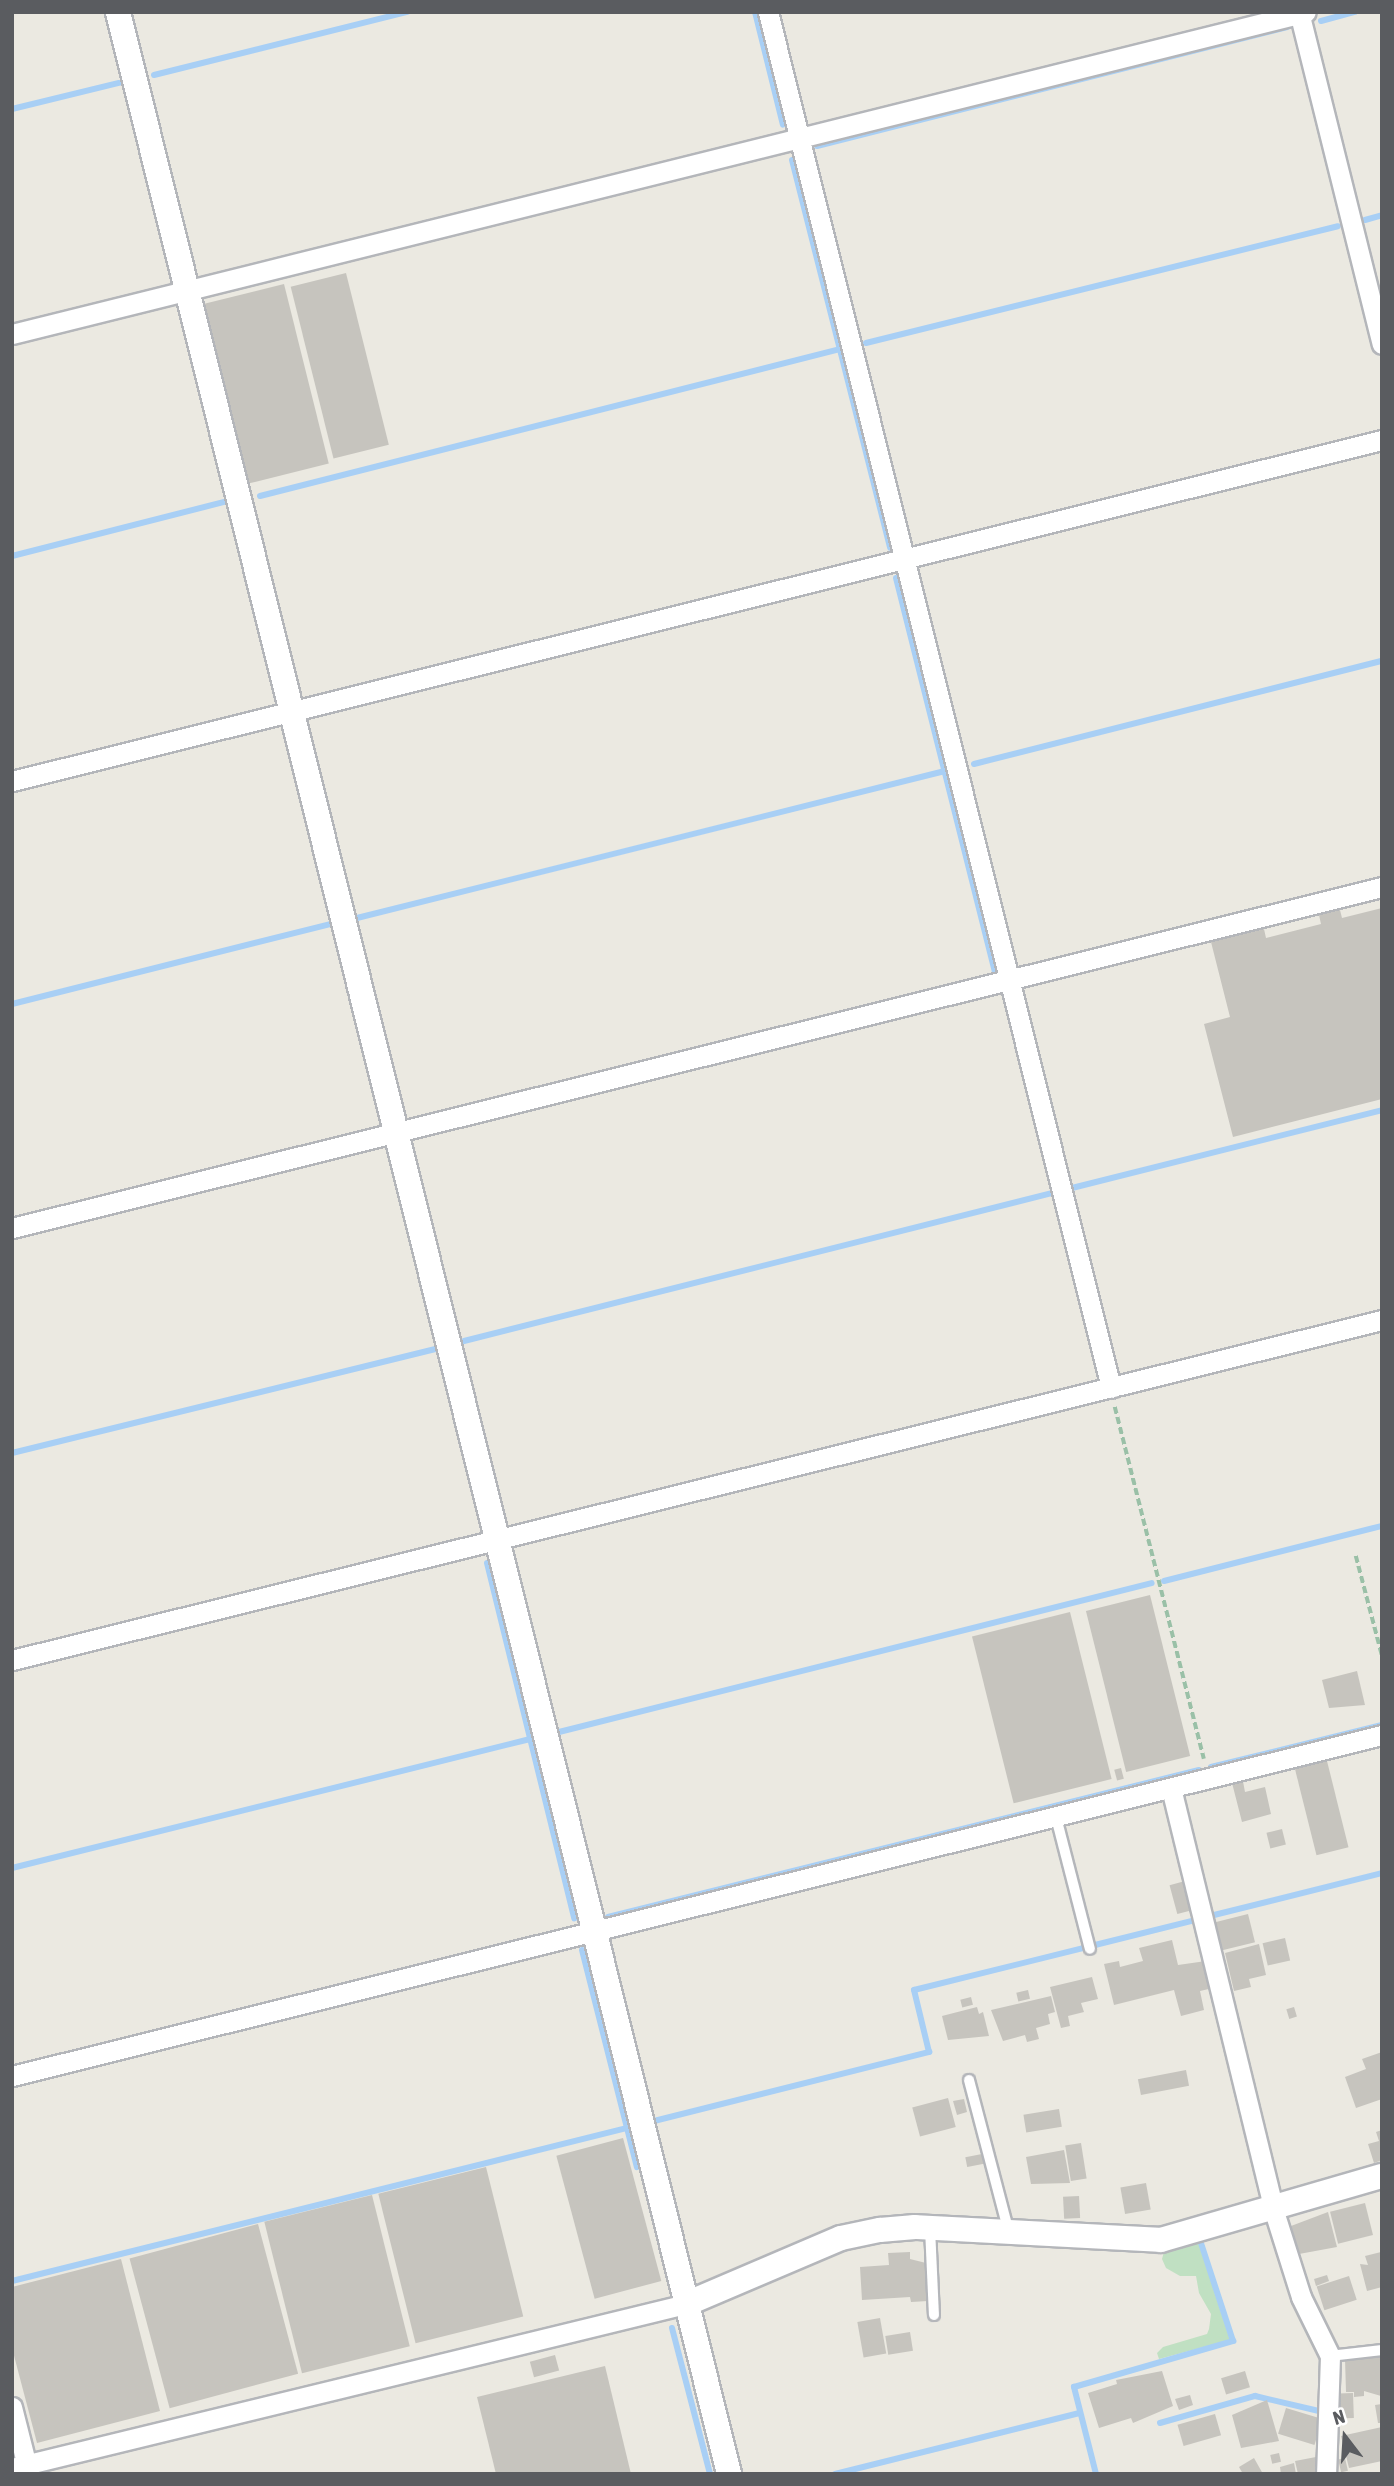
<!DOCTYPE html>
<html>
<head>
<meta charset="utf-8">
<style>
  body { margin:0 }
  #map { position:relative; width:1394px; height:2486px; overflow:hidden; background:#ebe9e1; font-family:"Asap Condensed",sans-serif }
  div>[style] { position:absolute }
  .green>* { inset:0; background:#c0e0c2 }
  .stream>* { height:6px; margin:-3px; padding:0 3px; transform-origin:3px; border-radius:3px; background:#a8cff5 }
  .building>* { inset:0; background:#c6c4be; transform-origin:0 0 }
  .path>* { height:3.5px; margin-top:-1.75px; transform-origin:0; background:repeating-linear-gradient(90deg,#9ac0a7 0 7px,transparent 0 10.5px) }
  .roads { filter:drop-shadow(2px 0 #b4b6ba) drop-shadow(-2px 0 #b4b6ba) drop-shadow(0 2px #b4b6ba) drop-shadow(0 -2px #b4b6ba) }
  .service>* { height:10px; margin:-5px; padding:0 5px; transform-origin:5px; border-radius:5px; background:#fff }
  .minor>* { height:19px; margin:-9.5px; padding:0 9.5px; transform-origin:9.5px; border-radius:9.5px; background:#fff }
  .tertiary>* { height:24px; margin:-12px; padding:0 12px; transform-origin:12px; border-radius:12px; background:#fff }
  span { translate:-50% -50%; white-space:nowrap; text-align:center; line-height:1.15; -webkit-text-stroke:6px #fff; paint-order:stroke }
  .frame { position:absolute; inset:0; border:14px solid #5a5c60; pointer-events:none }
  .north { position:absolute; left:1310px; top:2402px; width:70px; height:70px; -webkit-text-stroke:5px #fff; paint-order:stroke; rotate:343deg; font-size:19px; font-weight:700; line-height:28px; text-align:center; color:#5a5c60 }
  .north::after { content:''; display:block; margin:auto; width:24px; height:32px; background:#5a5c60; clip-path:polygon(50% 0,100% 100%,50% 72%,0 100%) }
</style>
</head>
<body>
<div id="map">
  <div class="green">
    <div style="clip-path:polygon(1198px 2241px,1230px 2340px,1159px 2359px,1157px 2353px,1163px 2347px,1207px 2334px,1209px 2329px,1211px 2314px,1199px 2293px,1196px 2276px,1180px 2276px,1166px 2268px,1162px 2259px,1164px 2252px)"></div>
  </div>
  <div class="stream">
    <div style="left:755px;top:12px;width:116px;rotate:76.1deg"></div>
    <div style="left:1321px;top:21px;width:35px;rotate:-15deg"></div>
    <div style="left:154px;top:75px;width:261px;rotate:-14deg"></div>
    <div style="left:12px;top:109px;width:110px;rotate:-13.7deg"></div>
    <div style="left:817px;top:146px;width:485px;rotate:-14.2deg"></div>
    <div style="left:792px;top:160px;width:400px;rotate:75.8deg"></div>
    <div style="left:1365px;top:220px;width:18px;rotate:-16deg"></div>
    <div style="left:866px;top:343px;width:486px;rotate:-13.9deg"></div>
    <div style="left:260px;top:496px;width:598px;rotate:-14.22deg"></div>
    <div style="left:12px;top:556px;width:219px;rotate:-14.3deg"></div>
    <div style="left:896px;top:578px;width:407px;rotate:75.9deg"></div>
    <div style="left:974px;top:764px;width:421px;rotate:-14.2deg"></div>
    <div style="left:357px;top:918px;width:606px;rotate:-14.04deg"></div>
    <div style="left:12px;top:1004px;width:328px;rotate:-14.1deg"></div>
    <div style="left:1068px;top:1189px;width:324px;rotate:-14.1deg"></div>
    <div style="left:464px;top:1341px;width:610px;rotate:-14.13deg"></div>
    <div style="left:12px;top:1453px;width:436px;rotate:-13.8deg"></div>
    <div style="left:487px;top:1563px;width:366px;rotate:76.2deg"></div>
    <div style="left:1164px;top:1581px;width:225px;rotate:-14.2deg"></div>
    <div style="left:559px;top:1732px;width:611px;rotate:-14.1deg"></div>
    <div style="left:1211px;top:1767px;width:176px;rotate:-13.8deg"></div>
    <div style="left:12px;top:1868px;width:534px;rotate:-13.98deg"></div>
    <div style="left:1210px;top:1916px;width:177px;rotate:-14deg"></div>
    <div style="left:608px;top:1917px;width:609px;rotate:-13.97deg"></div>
    <div style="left:1095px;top:1945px;width:103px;rotate:-14deg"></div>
    <div style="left:582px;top:1950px;width:224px;rotate:75.8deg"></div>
    <div style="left:654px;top:2121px;width:284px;rotate:-14.1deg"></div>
    <div style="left:929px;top:2052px;width:64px;rotate:-103.6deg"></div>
    <div style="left:914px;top:1990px;width:175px;rotate:-13.9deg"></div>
    <div style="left:12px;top:2281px;width:634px;rotate:-13.97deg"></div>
    <div style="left:672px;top:2328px;width:151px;rotate:75.4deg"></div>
    <div style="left:1160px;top:2423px;width:99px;rotate:-15.9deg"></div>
    <div style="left:1255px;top:2396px;width:70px;rotate:13.2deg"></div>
    <div style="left:835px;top:2474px;width:252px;rotate:-14deg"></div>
    <div style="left:1096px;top:2474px;width:90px;rotate:-104.2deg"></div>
    <div style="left:1074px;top:2387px;width:166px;rotate:-16.1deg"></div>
    <div style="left:1233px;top:2341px;width:103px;rotate:-108.1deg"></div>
  </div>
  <div class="building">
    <div style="left:346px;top:273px;width:177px;height:57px;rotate:76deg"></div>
    <div style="left:284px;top:284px;width:185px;height:82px;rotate:76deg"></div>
    <div style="clip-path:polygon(1382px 908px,1382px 1099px,1233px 1137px,1204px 1024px,1230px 1017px,1211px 942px,1264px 929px,1266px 938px,1321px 924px,1319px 915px,1340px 910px,1342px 918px)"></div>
    <div style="left:1150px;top:1595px;width:166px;height:66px;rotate:76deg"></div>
    <div style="left:1070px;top:1612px;width:172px;height:101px;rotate:76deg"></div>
    <div style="clip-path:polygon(1357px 1671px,1365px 1705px,1329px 1708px,1322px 1680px)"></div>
    <div style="left:1326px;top:1757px;width:93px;height:33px;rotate:76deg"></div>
    <div style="left:1121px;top:1768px;width:11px;height:7px;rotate:75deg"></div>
    <div style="clip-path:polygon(1242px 1776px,1245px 1792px,1265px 1787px,1271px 1814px,1242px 1822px,1231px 1779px)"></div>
    <div style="left:1282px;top:1829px;width:16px;height:16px;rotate:76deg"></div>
    <div style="left:1185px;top:1881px;width:30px;height:16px;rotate:75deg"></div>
    <div style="left:1248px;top:1914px;width:29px;height:39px;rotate:76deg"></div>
    <div style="left:1285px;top:1938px;width:23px;height:23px;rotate:77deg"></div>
    <div style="clip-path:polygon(1172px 1940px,1178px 1965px,1206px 1961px,1213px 1988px,1200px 1991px,1204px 2010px,1181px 2016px,1174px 1990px,1114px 2005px,1104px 1964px,1119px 1961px,1120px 1967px,1143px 1961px,1139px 1948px)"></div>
    <div style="clip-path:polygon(1259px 1944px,1266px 1975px,1249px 1979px,1251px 1987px,1234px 1991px,1225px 1953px)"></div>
    <div style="clip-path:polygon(1092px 1977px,1098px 1999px,1081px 2003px,1084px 2012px,1068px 2016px,1070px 2026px,1061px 2028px,1050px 1987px)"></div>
    <div style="left:1028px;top:1990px;width:9px;height:12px;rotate:77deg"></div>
    <div style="clip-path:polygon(1051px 1996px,1055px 2012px,1048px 2014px,1050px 2024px,1036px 2028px,1039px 2039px,1027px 2042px,1025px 2035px,1003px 2041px,991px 2010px)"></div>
    <div style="left:971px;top:1997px;width:8px;height:11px;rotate:76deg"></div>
    <div style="clip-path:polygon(977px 2007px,979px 2014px,983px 2012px,989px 2036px,948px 2040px,942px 2016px)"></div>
    <div style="left:1294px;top:2007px;width:10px;height:8px;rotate:73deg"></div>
    <div style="clip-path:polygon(1382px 2052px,1382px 2099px,1356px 2108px,1345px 2077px,1366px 2069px,1362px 2059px)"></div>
    <div style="left:1186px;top:2070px;width:16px;height:49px;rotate:79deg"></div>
    <div style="left:948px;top:2098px;width:30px;height:37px;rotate:75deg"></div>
    <div style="clip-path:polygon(964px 2099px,967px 2112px,957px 2115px,953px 2101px)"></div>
    <div style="left:1059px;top:2109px;width:18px;height:36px;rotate:81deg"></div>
    <div style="clip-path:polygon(1382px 2130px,1382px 2160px,1374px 2163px,1368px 2144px,1379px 2141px,1376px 2132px)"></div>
    <div style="left:623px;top:2138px;width:148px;height:69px;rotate:75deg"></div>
    <div style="left:1081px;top:2143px;width:36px;height:16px;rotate:81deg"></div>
    <div style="clip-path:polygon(1064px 2150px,1070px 2183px,1031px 2184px,1026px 2157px)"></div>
    <div style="left:982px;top:2154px;width:10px;height:17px;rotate:79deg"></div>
    <div style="left:486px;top:2167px;width:154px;height:111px;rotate:76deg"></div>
    <div style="left:1146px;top:2183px;width:27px;height:26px;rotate:80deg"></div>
    <div style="left:372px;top:2195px;width:156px;height:111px;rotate:76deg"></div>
    <div style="left:1079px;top:2196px;width:22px;height:16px;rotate:87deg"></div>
    <div style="left:1365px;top:2203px;width:33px;height:36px;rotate:76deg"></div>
    <div style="clip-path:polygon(1328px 2212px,1337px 2247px,1299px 2254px,1291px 2226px)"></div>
    <div style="left:258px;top:2224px;width:155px;height:133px;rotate:75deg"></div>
    <div style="clip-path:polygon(910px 2252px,910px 2259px,926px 2263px,928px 2301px,911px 2302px,910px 2297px,862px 2300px,860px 2267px,889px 2265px,888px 2253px)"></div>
    <div style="clip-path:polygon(1381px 2252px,1382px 2287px,1367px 2291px,1360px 2264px,1368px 2265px,1365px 2256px)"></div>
    <div style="clip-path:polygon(121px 2259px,160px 2411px,37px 2443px,12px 2348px,12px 2287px)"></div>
    <div style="clip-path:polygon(1327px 2275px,1329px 2281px,1316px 2286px,1314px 2279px)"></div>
    <div style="left:1349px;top:2276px;width:25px;height:34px;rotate:72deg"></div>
    <div style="left:880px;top:2318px;width:36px;height:23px;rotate:80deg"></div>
    <div style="left:910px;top:2332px;width:19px;height:25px;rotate:81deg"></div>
    <div style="left:555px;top:2355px;width:16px;height:26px;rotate:75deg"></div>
    <div style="clip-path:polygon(1370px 2356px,1382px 2356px,1381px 2396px,1364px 2391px,1364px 2396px,1354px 2397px,1354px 2392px,1346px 2392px,1345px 2359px)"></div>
    <div style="clip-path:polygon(605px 2366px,631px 2474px,496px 2474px,477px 2397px)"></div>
    <div style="clip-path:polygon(1162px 2371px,1173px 2406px,1133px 2423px,1131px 2418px,1099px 2428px,1088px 2393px,1117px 2384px,1116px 2380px)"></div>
    <div style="left:1245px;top:2371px;width:17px;height:25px;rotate:73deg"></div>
    <div style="left:1353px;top:2393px;width:25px;height:15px;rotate:88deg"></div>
    <div style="clip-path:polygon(1190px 2395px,1193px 2405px,1179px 2410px,1175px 2399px)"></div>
    <div style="clip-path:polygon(1267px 2400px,1279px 2441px,1241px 2448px,1232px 2415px)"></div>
    <div style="clip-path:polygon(1382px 2404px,1382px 2423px,1378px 2423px,1375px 2405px)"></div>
    <div style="left:1286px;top:2408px;width:38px;height:27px;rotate:17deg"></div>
    <div style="left:1215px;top:2414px;width:22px;height:39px;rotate:74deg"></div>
    <div style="clip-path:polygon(1382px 2427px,1382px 2461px,1349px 2468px,1341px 2436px)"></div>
    <div style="left:1279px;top:2453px;width:9px;height:9px;rotate:77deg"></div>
    <div style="clip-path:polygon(1316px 2457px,1320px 2474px,1298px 2474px,1295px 2461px)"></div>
    <div style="clip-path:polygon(1254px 2458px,1263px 2474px,1243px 2474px,1239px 2467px)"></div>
    <div style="left:1345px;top:2458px;width:13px;height:7px;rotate:77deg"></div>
    <div style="clip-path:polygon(1294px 2463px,1296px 2474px,1281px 2474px,1280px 2467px)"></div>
  </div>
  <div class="path">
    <div style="left:1115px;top:1407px;width:363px;rotate:75.8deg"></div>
    <div style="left:1356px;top:1556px;width:102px;rotate:75.3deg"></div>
  </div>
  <div class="roads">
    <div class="service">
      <div style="left:1056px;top:1817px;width:136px;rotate:75.6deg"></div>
      <div style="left:969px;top:2080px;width:157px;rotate:75.3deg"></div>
      <div style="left:930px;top:2228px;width:87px;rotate:87.4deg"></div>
      <div style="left:1330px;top:2356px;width:52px;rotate:-6.6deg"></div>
    </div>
    <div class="minor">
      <div style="left:768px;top:12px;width:1418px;rotate:76deg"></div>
      <div style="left:1299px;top:12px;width:342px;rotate:76deg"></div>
      <div style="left:12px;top:334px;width:1333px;rotate:-13.97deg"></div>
      <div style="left:12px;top:781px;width:1412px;rotate:-13.98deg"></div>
      <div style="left:12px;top:1228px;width:1412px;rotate:-13.98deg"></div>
      <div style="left:12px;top:1660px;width:1412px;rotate:-13.94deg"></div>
      <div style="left:1171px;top:1788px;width:432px;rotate:76.3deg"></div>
      <div style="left:1273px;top:2208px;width:93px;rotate:72.5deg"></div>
      <div style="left:1301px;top:2297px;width:66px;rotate:63.8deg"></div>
      <div style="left:1330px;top:2356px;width:118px;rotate:91.9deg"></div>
      <div style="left:12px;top:2076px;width:1412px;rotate:-13.98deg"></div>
      <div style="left:12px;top:2407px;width:69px;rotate:75.8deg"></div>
      <div style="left:12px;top:2468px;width:694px;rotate:-13.68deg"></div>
    </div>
    <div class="tertiary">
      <div style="left:118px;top:12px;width:2537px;rotate:76.06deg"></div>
      <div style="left:686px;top:2304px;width:168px;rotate:-23.1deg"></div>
      <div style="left:841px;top:2238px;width:40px;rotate:-12deg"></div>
      <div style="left:880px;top:2230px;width:35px;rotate:-5deg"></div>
      <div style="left:915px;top:2227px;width:246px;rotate:3deg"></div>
      <div style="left:1161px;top:2240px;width:230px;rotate:-16.2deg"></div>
    </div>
  </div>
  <div class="frame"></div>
  <div class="north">N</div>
</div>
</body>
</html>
